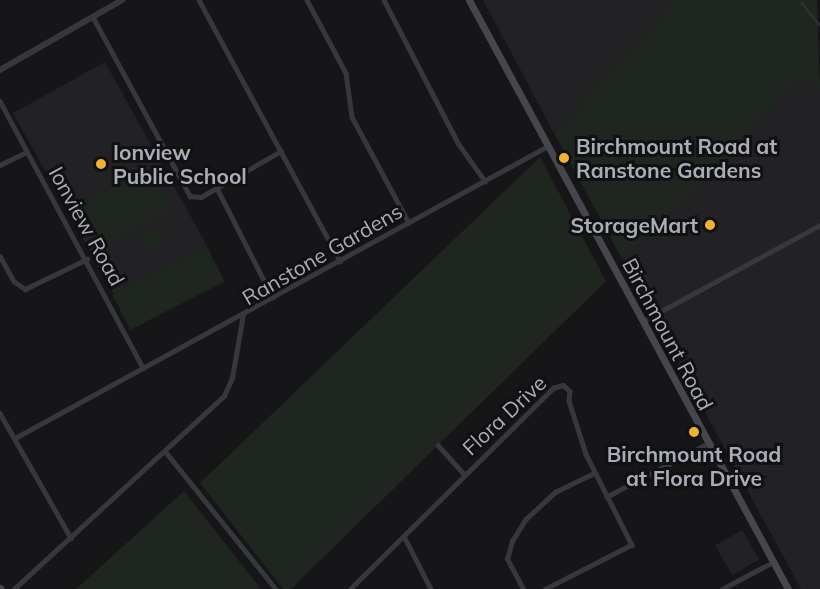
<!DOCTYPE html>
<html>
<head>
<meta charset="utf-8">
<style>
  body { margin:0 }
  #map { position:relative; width:820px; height:589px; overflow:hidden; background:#161618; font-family:Mulish,sans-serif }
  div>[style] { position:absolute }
  .built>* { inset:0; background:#222225; transform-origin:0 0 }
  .green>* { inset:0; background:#1e261f; transform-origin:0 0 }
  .stream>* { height:1.5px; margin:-0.75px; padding:0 0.75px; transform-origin:0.75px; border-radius:0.75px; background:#2c353c }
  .minor>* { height:4.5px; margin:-2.25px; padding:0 2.25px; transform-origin:2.25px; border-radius:2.25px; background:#37383d }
  .tertiary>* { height:6px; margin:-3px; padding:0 3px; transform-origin:3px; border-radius:3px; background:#37383d }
  .secondary>* { height:7px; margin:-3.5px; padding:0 3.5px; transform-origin:3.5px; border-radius:3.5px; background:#45474d }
  .dots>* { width:16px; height:16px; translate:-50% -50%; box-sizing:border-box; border:3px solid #111113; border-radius:50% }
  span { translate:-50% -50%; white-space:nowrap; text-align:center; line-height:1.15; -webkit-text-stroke:6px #111113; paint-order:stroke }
  .poi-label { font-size:21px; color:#a8adb8; font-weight:700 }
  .left { translate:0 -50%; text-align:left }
  .right { translate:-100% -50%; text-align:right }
  .street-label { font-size:21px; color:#a8adb8 }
</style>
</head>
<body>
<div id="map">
  <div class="built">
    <div style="clip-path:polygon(483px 0,675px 0,554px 133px)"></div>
    <div style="left:105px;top:62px;width:211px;height:105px;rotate:61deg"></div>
    <div style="clip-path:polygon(800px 77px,820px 89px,820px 589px,801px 589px,622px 259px,728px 158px)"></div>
    <div style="left:742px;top:530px;width:34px;height:31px;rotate:60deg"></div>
  </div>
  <div class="green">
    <div style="clip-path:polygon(675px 0,817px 0,820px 89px,800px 77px,728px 158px,622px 259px,554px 133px)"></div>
    <div style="clip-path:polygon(540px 157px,606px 281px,291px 589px,283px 589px,200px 483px)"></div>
    <div style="left:149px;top:169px;width:48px;height:81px;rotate:63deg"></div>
    <div style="clip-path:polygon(147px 228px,156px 228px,162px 238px,155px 254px,146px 249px,142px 239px,141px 232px)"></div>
    <div style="left:207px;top:247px;width:39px;height:106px;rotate:63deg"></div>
    <div style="clip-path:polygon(184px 491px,261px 589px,76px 589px)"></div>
  </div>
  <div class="stream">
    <div style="left:802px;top:3px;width:28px;rotate:51deg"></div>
  </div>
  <div class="minor">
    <div style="left:199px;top:0;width:297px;rotate:61.6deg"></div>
    <div style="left:307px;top:0;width:83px;rotate:61.9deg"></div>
    <div style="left:346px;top:73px;width:44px;rotate:82.2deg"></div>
    <div style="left:352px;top:117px;width:120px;rotate:61.7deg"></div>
    <div style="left:384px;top:0;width:161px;rotate:62.6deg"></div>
    <div style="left:458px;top:143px;width:47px;rotate:54.6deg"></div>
    <div style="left:93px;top:17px;width:204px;rotate:61.5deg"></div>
    <div style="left:190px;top:196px;width:11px;rotate:5deg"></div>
    <div style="left:201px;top:197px;width:92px;rotate:-29.9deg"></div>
    <div style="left:0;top:101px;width:303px;rotate:61.8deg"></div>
    <div style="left:0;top:165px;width:30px;rotate:-26deg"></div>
    <div style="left:217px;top:188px;width:123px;rotate:63deg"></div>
    <div style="left:0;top:256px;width:29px;rotate:61deg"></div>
    <div style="left:14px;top:281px;width:14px;rotate:36deg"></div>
    <div style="left:25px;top:289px;width:69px;rotate:-25.8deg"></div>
    <div style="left:643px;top:321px;width:201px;rotate:-28.5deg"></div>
    <div style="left:0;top:413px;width:144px;rotate:60.4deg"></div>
    <div style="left:15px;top:438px;width:608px;rotate:-28.72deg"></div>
    <div style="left:438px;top:445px;width:40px;rotate:48deg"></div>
    <div style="left:165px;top:451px;width:177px;rotate:51.2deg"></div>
    <div style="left:606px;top:497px;width:116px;rotate:-27.7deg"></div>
    <div style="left:404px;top:536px;width:59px;rotate:63deg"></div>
    <div style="left:14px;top:589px;width:285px;rotate:-42.6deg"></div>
    <div style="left:224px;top:396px;width:20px;rotate:-66deg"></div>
    <div style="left:232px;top:378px;width:65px;rotate:-80.2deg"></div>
    <div style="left:350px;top:589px;width:286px;rotate:-44.7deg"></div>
    <div style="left:553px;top:388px;width:10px;rotate:-17deg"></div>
    <div style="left:563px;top:385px;width:9px;rotate:41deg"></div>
    <div style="left:570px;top:391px;width:10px;rotate:96deg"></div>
    <div style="left:569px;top:401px;width:56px;rotate:72.2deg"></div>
    <div style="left:586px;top:454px;width:102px;rotate:63.2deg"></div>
    <div style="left:632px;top:545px;width:97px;rotate:152.9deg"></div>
    <div style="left:523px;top:589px;width:34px;rotate:-118deg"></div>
    <div style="left:507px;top:559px;width:19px;rotate:-74deg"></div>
    <div style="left:512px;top:541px;width:26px;rotate:-58deg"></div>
    <div style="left:526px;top:519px;width:40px;rotate:-43deg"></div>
    <div style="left:555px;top:492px;width:43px;rotate:-26deg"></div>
    <div style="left:722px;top:589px;width:58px;rotate:-27.9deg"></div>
  </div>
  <div class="tertiary">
    <div style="left:0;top:70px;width:141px;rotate:-29.8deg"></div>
  </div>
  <div class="secondary">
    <div style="left:469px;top:0;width:670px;rotate:61.56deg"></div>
    <div style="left:0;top:588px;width:1px;rotate:45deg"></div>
  </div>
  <div class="dots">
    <div style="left:564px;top:158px;background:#f2b134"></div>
    <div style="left:101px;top:164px;background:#f2b134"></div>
    <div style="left:710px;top:225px;background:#f2b134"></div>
    <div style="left:694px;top:432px;background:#f2b134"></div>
  </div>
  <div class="poi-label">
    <span class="left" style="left:576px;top:158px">Birchmount Road at<br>Ranstone Gardens</span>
    <span class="left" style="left:113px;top:164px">Ionview<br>Public School</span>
    <span class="right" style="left:698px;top:225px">StorageMart</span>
    <span style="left:694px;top:466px">Birchmount Road<br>at Flora Drive</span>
  </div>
  <div class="street-label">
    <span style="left:87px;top:226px;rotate:61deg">Ionview Road</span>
    <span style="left:322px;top:254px;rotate:-30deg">Ranstone Gardens</span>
    <span style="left:668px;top:334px;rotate:62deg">Birchmount Road</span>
    <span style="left:504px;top:415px;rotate:-43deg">Flora Drive</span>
  </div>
</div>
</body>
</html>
